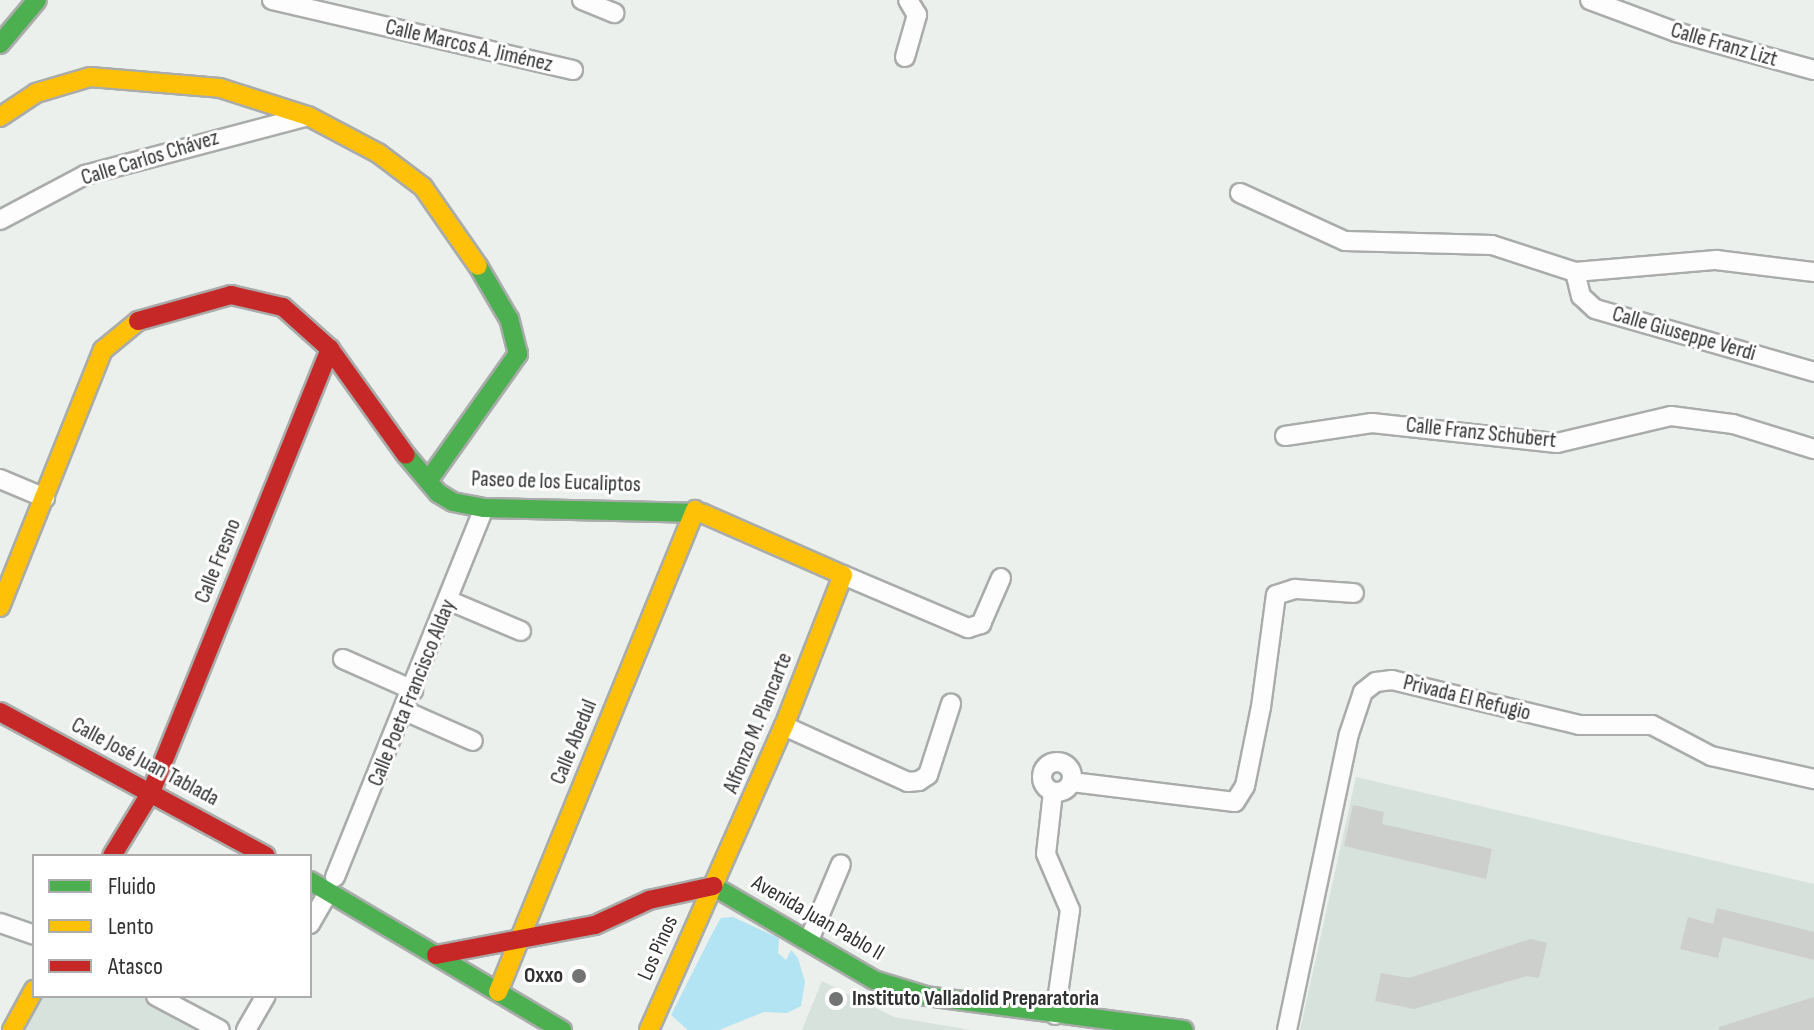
<!DOCTYPE html>
<html>
<head>
<meta charset="utf-8">
<style>
  body { margin:0 }
  #map { position:relative; width:1814px; height:1030px; overflow:hidden; background:#ebf0ed; font-family:"Sofia Sans Condensed",sans-serif }
  div>[style] { position:absolute }
  .built>* { inset:0; background:#d8e2dc }
  .water>* { inset:0; background:#b2e4f3 }
  .building>* { inset:0; background:#cccfcc }
  .roads { filter:drop-shadow(2px 0 #a9acaa) drop-shadow(-2px 0 #a9acaa) drop-shadow(0 2px #a9acaa) drop-shadow(0 -2px #a9acaa) }
  .street>* { height:18px; margin:-9px; padding:0 9px; transform-origin:9px; border-radius:9px; background:#fcfdfc }
  .street>.ring { margin:-9px; padding:0; box-sizing:content-box; background:none; border:18px solid #fcfdfc; border-radius:50% }
  .fast>* { height:18px; margin:-9px; padding:0 9px; transform-origin:9px; border-radius:9px; background:#4caf50 }
  .slow>* { height:18px; margin:-9px; padding:0 9px; transform-origin:9px; border-radius:9px; background:#ffc107 }
  .jam>* { height:18px; margin:-9px; padding:0 9px; transform-origin:9px; border-radius:9px; background:#c62828 }
  .dots>* { width:22px; height:22px; translate:-50% -50%; box-sizing:border-box; border:4px solid #fff; border-radius:50% }
  span { translate:-50% -50%; white-space:nowrap; text-align:center; line-height:1.15; -webkit-text-stroke:6px #fff; paint-order:stroke }
  .street-label { font-size:22px; color:#2f3230 }
  .poi-label { font-size:22px; color:#2f3230; font-weight:700 }
  .right { translate:-100% -50%; text-align:right }
  .left { translate:0 -50%; text-align:left }
  .legend { position:absolute; left:32px; top:854px; width:280px; height:144px; box-sizing:border-box; background:#fff; border:2px solid #acadac; margin:0; padding:10px 14px; list-style:none; font-size:24px; color:#2f3230 }
  .legend li { display:flex; align-items:center; gap:16px; height:40px }
  .legend b { width:40px; border:2px solid #acadac }
</style>
</head>
<body>
<div id="map">
  <div class="built">
    <div style="clip-path:polygon(1356px 777px,1814px 884px,1814px 1030px,1300px 1030px)"></div>
    <div style="clip-path:polygon(822px 981px,894px 1017px,971px 1030px,802px 1030px)"></div>
    <div style="clip-path:polygon(41px 996px,148px 996px,212px 1030px,22px 1030px)"></div>
  </div>
  <div class="water">
    <div style="clip-path:polygon(733px 917px,779px 938px,778px 953px,786px 960px,791px 950px,798px 958px,805px 982px,801px 1006px,787px 1013px,764px 1012px,719px 1030px,688px 1030px,671px 1015px,714px 930px,721px 918px)"></div>
  </div>
  <div class="building">
    <div style="clip-path:polygon(1353px 805px,1384px 812px,1382px 824px,1492px 849px,1486px 879px,1344px 846px)"></div>
    <div style="clip-path:polygon(1717px 908px,1814px 932px,1814px 960px,1723px 937px,1718px 958px,1680px 949px,1688px 917px,1713px 924px)"></div>
    <div style="clip-path:polygon(1531px 939px,1547px 943px,1539px 978px,1527px 976px,1414px 1009px,1375px 1001px,1381px 973px,1409px 978px)"></div>
    <div style="clip-path:polygon(1814px 997px,1814px 1030px,1719px 1030px,1719px 1027px)"></div>
  </div>
  <div class="roads">
    <div class="street">
      <div style="left:272px;top:0;width:309px;rotate:13.1deg"></div>
      <div style="left:582px;top:0;width:35px;rotate:22deg"></div>
      <div style="left:1590px;top:0;width:92px;rotate:20.4deg"></div>
      <div style="left:1676px;top:32px;width:143px;rotate:15.4deg"></div>
      <div style="left:905px;top:57px;width:44px;rotate:-74.1deg"></div>
      <div style="left:917px;top:15px;width:17px;rotate:-121deg"></div>
      <div style="left:1240px;top:193px;width:115px;rotate:24.6deg"></div>
      <div style="left:1345px;top:241px;width:147px;rotate:1.6deg"></div>
      <div style="left:1492px;top:245px;width:87px;rotate:18deg"></div>
      <div style="left:1575px;top:272px;width:142px;rotate:-4.9deg"></div>
      <div style="left:1716px;top:260px;width:99px;rotate:7deg"></div>
      <div style="left:0;top:220px;width:96px;rotate:-27.9deg"></div>
      <div style="left:85px;top:175px;width:228px;rotate:-14.8deg"></div>
      <div style="left:1575px;top:272px;width:25px;rotate:76deg"></div>
      <div style="left:1581px;top:296px;width:19px;rotate:43deg"></div>
      <div style="left:1595px;top:309px;width:228px;rotate:16deg"></div>
      <div style="left:1285px;top:436px;width:88px;rotate:-8.5deg"></div>
      <div style="left:1372px;top:423px;width:186px;rotate:6.2deg"></div>
      <div style="left:1557px;top:443px;width:117px;rotate:-13.3deg"></div>
      <div style="left:1671px;top:416px;width:63px;rotate:7.4deg"></div>
      <div style="left:1733px;top:424px;width:85px;rotate:17.2deg"></div>
      <div style="left:0;top:479px;width:49px;rotate:22.9deg"></div>
      <div style="left:843px;top:575px;width:136px;rotate:23deg"></div>
      <div style="left:968px;top:628px;width:14px;rotate:-17deg"></div>
      <div style="left:981px;top:624px;width:50px;rotate:-66.5deg"></div>
      <div style="left:450px;top:601px;width:77px;rotate:22.9deg"></div>
      <div style="left:343px;top:659px;width:77px;rotate:23.9deg"></div>
      <div style="left:405px;top:711px;width:74px;rotate:23.8deg"></div>
      <div style="left:784px;top:726px;width:136px;rotate:24.3deg"></div>
      <div style="left:908px;top:782px;width:11px;rotate:-5deg"></div>
      <div style="left:919px;top:781px;width:11px;rotate:-34deg"></div>
      <div style="left:928px;top:775px;width:75px;rotate:-72.1deg"></div>
      <div class="ring" style="left:1042px;top:762px;width:12px;height:12px"></div>
      <div style="left:1072px;top:782px;width:164px;rotate:7deg"></div>
      <div style="left:1235px;top:802px;width:19px;rotate:-58deg"></div>
      <div style="left:1245px;top:786px;width:81px;rotate:-78.6deg"></div>
      <div style="left:1261px;top:707px;width:113px;rotate:-82.4deg"></div>
      <div style="left:1276px;top:595px;width:20px;rotate:-18deg"></div>
      <div style="left:1295px;top:589px;width:59px;rotate:3.9deg"></div>
      <div style="left:1053px;top:792px;width:62px;rotate:96.4deg"></div>
      <div style="left:1046px;top:854px;width:61px;rotate:66.8deg"></div>
      <div style="left:1070px;top:910px;width:106px;rotate:98.1deg"></div>
      <div style="left:335px;top:877px;width:398px;rotate:-68deg"></div>
      <div style="left:0;top:923px;width:36px;rotate:19deg"></div>
      <div style="left:310px;top:924px;width:38px;rotate:-60deg"></div>
      <div style="left:809px;top:940px;width:82px;rotate:-67.2deg"></div>
      <div style="left:156px;top:996px;width:72px;rotate:28deg"></div>
      <div style="left:246px;top:1030px;width:39px;rotate:-60deg"></div>
      <div style="left:1287px;top:1030px;width:302px;rotate:-78.2deg"></div>
      <div style="left:1349px;top:734px;width:44px;rotate:-71.6deg"></div>
      <div style="left:1363px;top:692px;width:16px;rotate:-38deg"></div>
      <div style="left:1376px;top:682px;width:16px;rotate:-7deg"></div>
      <div style="left:1392px;top:680px;width:192px;rotate:13.5deg"></div>
      <div style="left:1579px;top:725px;width:73px"></div>
      <div style="left:1652px;top:725px;width:67px;rotate:27.7deg"></div>
      <div style="left:1711px;top:756px;width:106px;rotate:12.6deg"></div>
    </div>
    <div class="fast">
      <div style="left:0;top:44px;width:57px;rotate:-49.9deg"></div>
      <div style="left:406px;top:455px;width:50px;rotate:49.9deg"></div>
      <div style="left:438px;top:493px;width:17px;rotate:31deg"></div>
      <div style="left:453px;top:502px;width:32px;rotate:11deg"></div>
      <div style="left:484px;top:508px;width:218px;rotate:1.3deg"></div>
      <div style="left:428px;top:481px;width:156px;rotate:-54.7deg"></div>
      <div style="left:518px;top:354px;width:36px;rotate:-104deg"></div>
      <div style="left:509px;top:319px;width:61px;rotate:-120.3deg"></div>
      <div style="left:310px;top:881px;width:293px;rotate:30.6deg"></div>
      <div style="left:713px;top:886px;width:186px;rotate:30.3deg"></div>
      <div style="left:874px;top:980px;width:54px;rotate:17.1deg"></div>
      <div style="left:926px;top:996px;width:260px;rotate:7.5deg"></div>
    </div>
    <div class="slow">
      <div style="left:0;top:117px;width:43px;rotate:-33.7deg"></div>
      <div style="left:36px;top:93px;width:56px;rotate:-16.5deg"></div>
      <div style="left:90px;top:77px;width:130px;rotate:4.8deg"></div>
      <div style="left:220px;top:88px;width:92px;rotate:17.7deg"></div>
      <div style="left:308px;top:116px;width:79px;rotate:27.9deg"></div>
      <div style="left:378px;top:153px;width:56px;rotate:37.1deg"></div>
      <div style="left:423px;top:187px;width:96px;rotate:55.2deg"></div>
      <div style="left:0;top:607px;width:277px;rotate:-68.2deg"></div>
      <div style="left:103px;top:350px;width:45px;rotate:-39.6deg"></div>
      <div style="left:498px;top:992px;width:521px;rotate:-67.77deg"></div>
      <div style="left:12px;top:1030px;width:46px;rotate:-61.2deg"></div>
      <div style="left:649px;top:1030px;width:333px;rotate:-66.1deg"></div>
      <div style="left:784px;top:726px;width:162px;rotate:-68.7deg"></div>
      <div style="left:843px;top:575px;width:154px;rotate:-156.3deg"></div>
    </div>
    <div class="jam">
      <div style="left:138px;top:321px;width:97px;rotate:-15.6deg"></div>
      <div style="left:231px;top:295px;width:53px;rotate:13deg"></div>
      <div style="left:283px;top:307px;width:63px;rotate:41.8deg"></div>
      <div style="left:330px;top:349px;width:130px;rotate:54.4deg"></div>
      <div style="left:0;top:712px;width:302px;rotate:28.4deg"></div>
      <div style="left:112px;top:856px;width:75px;rotate:-58.6deg"></div>
      <div style="left:151px;top:792px;width:478px;rotate:-68deg"></div>
      <div style="left:436px;top:955px;width:162px;rotate:-10.7deg"></div>
      <div style="left:595px;top:925px;width:60px;rotate:-24.8deg"></div>
      <div style="left:649px;top:900px;width:66px;rotate:-12.3deg"></div>
    </div>
  </div>
  <div class="dots">
    <div style="left:579px;top:976px;background:#717472"></div>
    <div style="left:836px;top:999px;background:#717472"></div>
  </div>
  <div class="street-label">
    <span style="left:1724px;top:45px;rotate:16deg">Calle Franz Lizt</span>
    <span style="left:469px;top:46px;rotate:13deg">Calle Marcos A. Jiménez</span>
    <span style="left:150px;top:158px;rotate:-17deg">Calle Carlos Chávez</span>
    <span style="left:1684px;top:334px;rotate:16deg">Calle Giuseppe Verdi</span>
    <span style="left:1481px;top:433px;rotate:6deg">Calle Franz Schubert</span>
    <span style="left:556px;top:482px;rotate:2deg">Paseo de los Eucaliptos</span>
    <span style="left:218px;top:561px;rotate:-68deg">Calle Fresno</span>
    <span style="left:412px;top:693px;rotate:-68deg">Calle Poeta Francisco Alday</span>
    <span style="left:1467px;top:698px;rotate:14deg">Privada El Refugio</span>
    <span style="left:758px;top:723px;rotate:-68deg">Alfonzo M. Plancarte</span>
    <span style="left:574px;top:742px;rotate:-68deg">Calle Abedul</span>
    <span style="left:145px;top:762px;rotate:28deg">Calle José Juan Tablada</span>
    <span style="left:818px;top:918px;rotate:30deg">Avenida Juan Pablo II</span>
    <span style="left:658px;top:948px;rotate:-66deg">Los Pinos</span>
  </div>
  <div class="poi-label">
    <span class="right" style="left:563px;top:976px">Oxxo</span>
    <span class="left" style="left:852px;top:999px">Instituto Valladolid Preparatoria</span>
  </div>
  <ul class="legend">
  <li><b style="height:10px;background:#4caf50"></b>Fluido</li>
  <li><b style="height:10px;background:#ffc107"></b>Lento</li>
  <li><b style="height:10px;background:#c62828"></b>Atasco</li>
  </ul>
</div>
</body>
</html>
